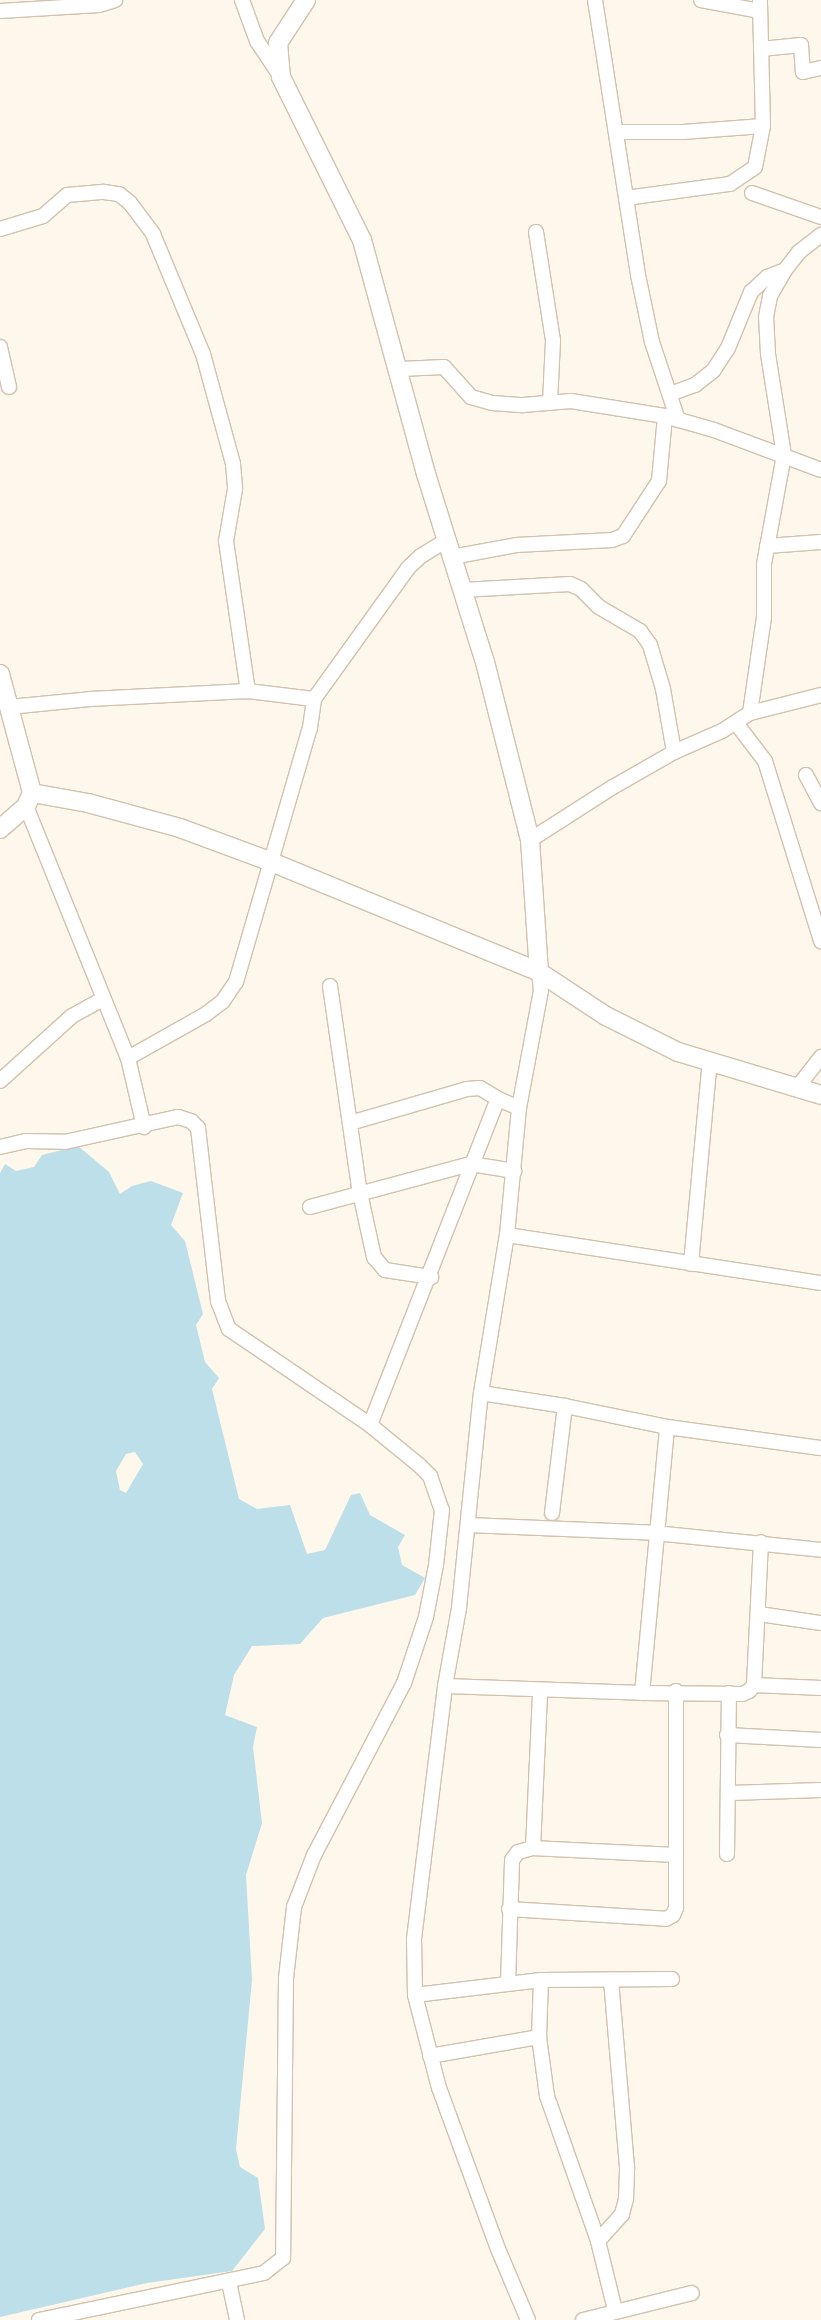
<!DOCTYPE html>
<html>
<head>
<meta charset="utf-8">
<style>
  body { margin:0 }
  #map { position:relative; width:821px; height:2320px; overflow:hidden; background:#fdf8eb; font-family:"Nunito Sans",sans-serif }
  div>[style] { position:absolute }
  .water>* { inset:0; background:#bddfe9 }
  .roads { filter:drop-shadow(1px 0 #d2c1ae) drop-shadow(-1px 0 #d2c1ae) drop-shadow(0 1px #d2c1ae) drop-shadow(0 -1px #d2c1ae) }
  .minor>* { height:14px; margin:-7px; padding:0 7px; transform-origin:7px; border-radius:7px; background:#fff }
  .tertiary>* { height:18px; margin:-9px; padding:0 9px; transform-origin:9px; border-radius:9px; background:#fff }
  span { translate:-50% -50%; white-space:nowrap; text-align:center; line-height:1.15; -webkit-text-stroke:4px #fffbf2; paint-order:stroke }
</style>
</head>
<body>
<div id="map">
  <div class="water">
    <div style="clip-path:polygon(evenodd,78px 1146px,109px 1172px,120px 1194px,132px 1186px,151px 1181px,183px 1193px,171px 1225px,185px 1241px,203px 1314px,196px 1325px,205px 1362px,219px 1378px,212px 1389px,239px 1499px,257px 1509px,290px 1505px,307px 1554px,325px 1550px,351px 1495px,360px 1493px,370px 1515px,405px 1535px,398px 1547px,402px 1565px,425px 1578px,415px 1595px,323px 1618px,300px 1644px,252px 1646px,234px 1675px,225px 1715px,257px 1727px,253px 1747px,262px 1823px,246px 1875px,252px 1980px,236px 2149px,240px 2167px,258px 2178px,265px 2229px,232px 2271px,147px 2283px,0 2317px,0 1173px,5px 1164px,16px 1171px,34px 1167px,42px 1155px,78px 1146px,135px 1452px,143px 1464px,126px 1493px,120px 1490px,116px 1471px,126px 1454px,135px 1452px)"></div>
  </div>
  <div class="roads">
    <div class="minor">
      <div style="left:242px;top:0;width:44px;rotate:69.9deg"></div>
      <div style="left:257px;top:41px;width:43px;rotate:56.3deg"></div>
      <div style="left:595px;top:0;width:278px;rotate:81.1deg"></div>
      <div style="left:638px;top:275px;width:68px;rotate:78.2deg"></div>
      <div style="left:652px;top:342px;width:82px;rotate:71.6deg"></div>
      <div style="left:701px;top:0;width:59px;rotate:10.7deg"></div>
      <div style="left:0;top:11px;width:99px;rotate:-3.5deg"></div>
      <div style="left:99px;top:5px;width:17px;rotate:-17deg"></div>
      <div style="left:761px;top:49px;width:40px;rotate:-5.7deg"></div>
      <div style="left:801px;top:45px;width:27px;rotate:86deg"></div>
      <div style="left:803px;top:72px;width:18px;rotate:-13deg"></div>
      <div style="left:616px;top:132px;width:67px"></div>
      <div style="left:683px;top:132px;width:80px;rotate:-4.3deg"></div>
      <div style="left:752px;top:193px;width:73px;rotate:19.2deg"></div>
      <div style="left:626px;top:198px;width:105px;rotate:-7.7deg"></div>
      <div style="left:730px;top:184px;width:30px;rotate:-34deg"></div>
      <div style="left:755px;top:167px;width:42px;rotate:-79deg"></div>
      <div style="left:763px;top:126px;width:126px;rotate:-91.4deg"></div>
      <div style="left:0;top:229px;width:45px;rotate:-16.8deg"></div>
      <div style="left:43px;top:216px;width:32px;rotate:-41deg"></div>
      <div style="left:67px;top:195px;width:37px;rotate:-5deg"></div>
      <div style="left:104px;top:192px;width:15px;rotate:8deg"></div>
      <div style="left:119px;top:194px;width:14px;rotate:39deg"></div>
      <div style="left:130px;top:203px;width:39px;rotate:53deg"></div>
      <div style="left:153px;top:234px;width:130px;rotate:67.4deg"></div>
      <div style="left:203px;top:354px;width:114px;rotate:74.7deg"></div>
      <div style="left:233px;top:464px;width:25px;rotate:85deg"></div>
      <div style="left:235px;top:489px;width:53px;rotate:99.8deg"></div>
      <div style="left:226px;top:541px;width:152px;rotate:81.7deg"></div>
      <div style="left:536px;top:232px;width:110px;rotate:81.1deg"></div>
      <div style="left:553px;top:341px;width:62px;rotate:92.8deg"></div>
      <div style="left:0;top:347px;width:41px;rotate:77.3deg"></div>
      <div style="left:400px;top:369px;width:44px;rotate:-2.6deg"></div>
      <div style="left:444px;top:367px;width:40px;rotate:48deg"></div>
      <div style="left:471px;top:397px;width:22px;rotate:16deg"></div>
      <div style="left:492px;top:403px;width:31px;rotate:4deg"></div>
      <div style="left:523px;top:405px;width:48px;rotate:-4.8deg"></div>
      <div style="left:571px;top:401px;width:95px;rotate:9.1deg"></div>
      <div style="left:665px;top:416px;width:51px;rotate:15.9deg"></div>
      <div style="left:714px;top:430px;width:114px;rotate:20.5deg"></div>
      <div style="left:670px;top:394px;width:27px;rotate:-20deg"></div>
      <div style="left:695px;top:385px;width:23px;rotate:-38deg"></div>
      <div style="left:713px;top:371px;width:27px;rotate:-57deg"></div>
      <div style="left:728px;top:348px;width:61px;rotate:-67.7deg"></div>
      <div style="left:751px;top:292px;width:22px;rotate:-43deg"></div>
      <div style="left:767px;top:277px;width:19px;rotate:-21deg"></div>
      <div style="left:767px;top:546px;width:54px;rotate:-4.2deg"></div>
      <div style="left:452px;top:557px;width:65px;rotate:-10.6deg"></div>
      <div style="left:516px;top:545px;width:96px;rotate:-3deg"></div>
      <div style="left:612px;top:540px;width:12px;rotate:-20deg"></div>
      <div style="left:623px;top:536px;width:66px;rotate:-56.8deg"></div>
      <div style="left:659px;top:481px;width:65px;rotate:-84.7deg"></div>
      <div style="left:462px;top:590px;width:108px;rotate:-3.2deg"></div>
      <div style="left:570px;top:584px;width:12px;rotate:24deg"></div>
      <div style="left:581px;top:589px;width:25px;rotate:45deg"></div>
      <div style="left:599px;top:607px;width:48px;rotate:30.3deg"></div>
      <div style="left:640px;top:631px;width:17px;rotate:54deg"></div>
      <div style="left:650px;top:645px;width:46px;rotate:73.5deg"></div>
      <div style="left:663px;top:689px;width:64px;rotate:80.1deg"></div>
      <div style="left:9px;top:707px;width:81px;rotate:-5.6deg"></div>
      <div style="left:90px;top:699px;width:158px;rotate:-2.9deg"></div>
      <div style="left:248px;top:691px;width:66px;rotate:6.9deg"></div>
      <div style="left:750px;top:713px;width:97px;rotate:-81.7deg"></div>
      <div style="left:764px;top:617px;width:53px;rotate:-90deg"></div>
      <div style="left:764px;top:564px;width:111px;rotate:-79.6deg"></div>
      <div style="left:784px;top:455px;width:102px;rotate:-99deg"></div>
      <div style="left:768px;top:354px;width:37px;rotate:-93deg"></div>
      <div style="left:766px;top:317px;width:21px;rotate:-79deg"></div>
      <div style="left:770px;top:296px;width:30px;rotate:-60deg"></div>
      <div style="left:785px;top:270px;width:23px;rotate:-52deg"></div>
      <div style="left:799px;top:252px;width:28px;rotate:-38deg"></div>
      <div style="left:736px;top:723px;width:48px;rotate:52.7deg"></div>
      <div style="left:765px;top:761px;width:189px;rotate:72.7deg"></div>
      <div style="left:806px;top:775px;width:32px;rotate:62deg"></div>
      <div style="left:26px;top:806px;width:272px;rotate:68deg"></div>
      <div style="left:128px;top:1058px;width:71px;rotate:76.9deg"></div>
      <div style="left:530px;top:840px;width:98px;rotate:-32.6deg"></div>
      <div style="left:613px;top:787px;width:70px;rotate:-29.8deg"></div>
      <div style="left:674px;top:752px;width:52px;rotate:-23.6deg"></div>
      <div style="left:722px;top:731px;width:33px;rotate:-33deg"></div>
      <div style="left:750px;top:713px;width:73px;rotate:-14.2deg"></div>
      <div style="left:330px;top:986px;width:209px;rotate:81.8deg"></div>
      <div style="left:360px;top:1193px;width:66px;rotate:77.7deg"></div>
      <div style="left:374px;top:1257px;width:17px;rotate:50deg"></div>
      <div style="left:385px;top:1270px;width:47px;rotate:8.7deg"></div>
      <div style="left:128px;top:1058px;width:90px;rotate:-29.4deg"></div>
      <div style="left:206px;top:1014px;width:21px;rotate:-37deg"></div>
      <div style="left:223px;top:1001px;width:23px;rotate:-56deg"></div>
      <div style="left:236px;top:982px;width:265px;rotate:-73.8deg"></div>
      <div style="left:310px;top:728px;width:29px;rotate:-82deg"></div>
      <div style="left:314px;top:699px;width:161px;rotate:-54.3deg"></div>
      <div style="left:408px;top:568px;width:18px;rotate:-43deg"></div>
      <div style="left:421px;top:556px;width:31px;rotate:-32deg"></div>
      <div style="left:0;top:1081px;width:97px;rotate:-42.1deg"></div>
      <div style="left:72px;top:1016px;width:35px;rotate:-29deg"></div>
      <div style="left:796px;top:1089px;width:41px;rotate:-52deg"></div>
      <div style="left:350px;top:1123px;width:122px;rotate:-16.2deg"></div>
      <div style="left:467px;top:1089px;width:13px;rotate:-4deg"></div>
      <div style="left:480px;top:1088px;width:21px;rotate:31deg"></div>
      <div style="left:0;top:1147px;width:27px;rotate:-13deg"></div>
      <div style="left:26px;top:1141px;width:39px;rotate:1deg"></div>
      <div style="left:65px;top:1142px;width:116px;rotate:-12.5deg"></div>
      <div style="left:178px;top:1117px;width:14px;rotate:17deg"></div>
      <div style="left:191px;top:1121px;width:10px;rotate:45deg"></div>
      <div style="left:198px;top:1128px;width:174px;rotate:83.4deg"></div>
      <div style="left:218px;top:1301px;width:30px;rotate:69deg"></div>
      <div style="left:229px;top:1329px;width:171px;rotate:34.2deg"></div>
      <div style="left:370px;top:1425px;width:63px;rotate:39.2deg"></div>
      <div style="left:419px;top:1465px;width:16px;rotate:45deg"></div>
      <div style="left:430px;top:1476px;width:36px;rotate:71deg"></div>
      <div style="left:442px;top:1510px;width:55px;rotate:96.2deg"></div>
      <div style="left:436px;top:1565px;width:53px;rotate:100.9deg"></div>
      <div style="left:426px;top:1617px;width:70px;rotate:108.4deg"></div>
      <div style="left:404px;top:1683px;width:194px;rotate:117.6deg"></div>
      <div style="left:314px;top:1855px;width:56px;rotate:111deg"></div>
      <div style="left:294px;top:1907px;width:71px;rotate:96.4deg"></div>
      <div style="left:286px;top:1978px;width:280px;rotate:90.6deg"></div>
      <div style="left:283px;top:2258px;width:24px;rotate:142deg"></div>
      <div style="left:264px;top:2273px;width:230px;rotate:168.2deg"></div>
      <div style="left:310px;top:1207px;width:167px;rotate:-15deg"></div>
      <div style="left:471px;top:1164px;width:44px;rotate:9.2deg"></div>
      <div style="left:507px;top:1235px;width:318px;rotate:8.7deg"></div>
      <div style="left:691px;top:1264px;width:204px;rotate:-84.7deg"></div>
      <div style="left:481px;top:1393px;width:85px;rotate:8.8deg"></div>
      <div style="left:565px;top:1406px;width:104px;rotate:11.6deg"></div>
      <div style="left:370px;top:1425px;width:350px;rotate:-68.6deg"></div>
      <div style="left:498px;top:1099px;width:23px;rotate:23deg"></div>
      <div style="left:552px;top:1513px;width:108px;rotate:-83.1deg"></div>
      <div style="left:468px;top:1525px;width:187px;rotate:2.4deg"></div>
      <div style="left:655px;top:1533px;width:167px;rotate:5.8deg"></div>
      <div style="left:759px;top:1614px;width:63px;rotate:8.3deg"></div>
      <div style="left:754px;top:1685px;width:67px;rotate:2.6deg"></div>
      <div style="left:445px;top:1686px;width:197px;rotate:2deg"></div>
      <div style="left:642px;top:1693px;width:100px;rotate:0.6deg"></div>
      <div style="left:742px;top:1694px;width:8px;rotate:-23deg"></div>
      <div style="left:749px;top:1691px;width:8px;rotate:-50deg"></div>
      <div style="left:754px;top:1685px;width:143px;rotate:-87.2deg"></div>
      <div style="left:642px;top:1693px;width:267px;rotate:-84.6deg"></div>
      <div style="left:667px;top:1427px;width:155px;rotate:7.8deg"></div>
      <div style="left:727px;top:1735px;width:94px;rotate:3deg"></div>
      <div style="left:730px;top:1793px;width:91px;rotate:-1.9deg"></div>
      <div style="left:533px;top:1848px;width:157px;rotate:-87.4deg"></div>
      <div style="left:727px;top:1854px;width:161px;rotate:-89.3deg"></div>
      <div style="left:509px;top:1909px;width:157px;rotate:3.6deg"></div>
      <div style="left:666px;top:1919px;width:8px;rotate:-30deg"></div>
      <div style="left:673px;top:1915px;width:8px;rotate:-67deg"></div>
      <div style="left:676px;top:1908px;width:217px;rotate:-90deg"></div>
      <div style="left:541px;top:1980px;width:57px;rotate:92deg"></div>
      <div style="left:539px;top:2037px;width:60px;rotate:82.3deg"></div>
      <div style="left:547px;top:2096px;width:154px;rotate:70.6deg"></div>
      <div style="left:598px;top:2241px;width:71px;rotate:76.2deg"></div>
      <div style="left:508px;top:1983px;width:123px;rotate:-88.1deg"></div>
      <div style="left:512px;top:1860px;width:10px;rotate:-53deg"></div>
      <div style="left:518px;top:1852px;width:16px;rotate:-15deg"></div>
      <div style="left:533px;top:1848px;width:141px;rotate:2.8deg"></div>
      <div style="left:415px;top:1995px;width:127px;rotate:-6.8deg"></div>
      <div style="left:541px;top:1980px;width:131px;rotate:-0.4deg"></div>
      <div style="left:430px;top:2056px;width:111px;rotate:-9.9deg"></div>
      <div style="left:598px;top:2241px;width:36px;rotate:-48deg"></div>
      <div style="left:622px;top:2214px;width:16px;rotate:-75deg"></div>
      <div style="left:626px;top:2199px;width:32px;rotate:-88deg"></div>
      <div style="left:627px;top:2167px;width:188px;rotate:-94.9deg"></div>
      <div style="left:229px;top:2282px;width:39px;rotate:78deg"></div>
      <div style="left:528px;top:2320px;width:77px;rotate:-112.9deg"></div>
      <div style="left:498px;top:2249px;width:171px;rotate:-110.1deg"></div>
      <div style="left:439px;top:2088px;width:96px;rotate:-104.5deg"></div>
      <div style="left:415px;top:1995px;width:56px;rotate:-91deg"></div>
      <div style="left:414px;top:1939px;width:255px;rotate:-83deg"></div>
      <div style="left:445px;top:1686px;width:79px;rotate:-79.8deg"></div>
      <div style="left:459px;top:1608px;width:216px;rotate:-84.2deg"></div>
      <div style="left:481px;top:1393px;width:160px;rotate:-80.7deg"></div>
      <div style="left:507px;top:1235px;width:128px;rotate:-84.6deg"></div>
      <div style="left:519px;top:1108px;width:119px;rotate:-79.4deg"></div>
      <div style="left:541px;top:991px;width:19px;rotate:-96deg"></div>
      <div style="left:583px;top:2320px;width:112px;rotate:-13.9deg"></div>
    </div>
    <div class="tertiary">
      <div style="left:306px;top:0;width:51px;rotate:123.1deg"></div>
      <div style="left:278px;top:43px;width:34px;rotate:85deg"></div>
      <div style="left:281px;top:77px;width:182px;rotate:63.6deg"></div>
      <div style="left:362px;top:240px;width:243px;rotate:74.7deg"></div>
      <div style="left:426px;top:474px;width:197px;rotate:72.6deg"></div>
      <div style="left:485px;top:662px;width:184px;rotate:75.8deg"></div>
      <div style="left:530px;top:840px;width:132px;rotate:86.1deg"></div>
      <div style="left:0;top:674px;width:123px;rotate:74.9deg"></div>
      <div style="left:32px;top:793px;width:57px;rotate:10.1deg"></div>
      <div style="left:88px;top:803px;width:95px;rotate:15.2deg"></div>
      <div style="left:180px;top:828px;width:95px;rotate:20.3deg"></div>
      <div style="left:269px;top:861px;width:292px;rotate:22.3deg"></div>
      <div style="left:539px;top:972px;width:80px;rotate:33.3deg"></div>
      <div style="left:606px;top:1016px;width:80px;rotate:26.6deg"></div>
      <div style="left:678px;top:1052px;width:149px;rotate:16.7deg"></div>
      <div style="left:0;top:829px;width:35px;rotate:-41deg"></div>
      <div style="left:26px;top:806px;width:14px;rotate:-65deg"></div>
    </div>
  </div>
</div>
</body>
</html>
